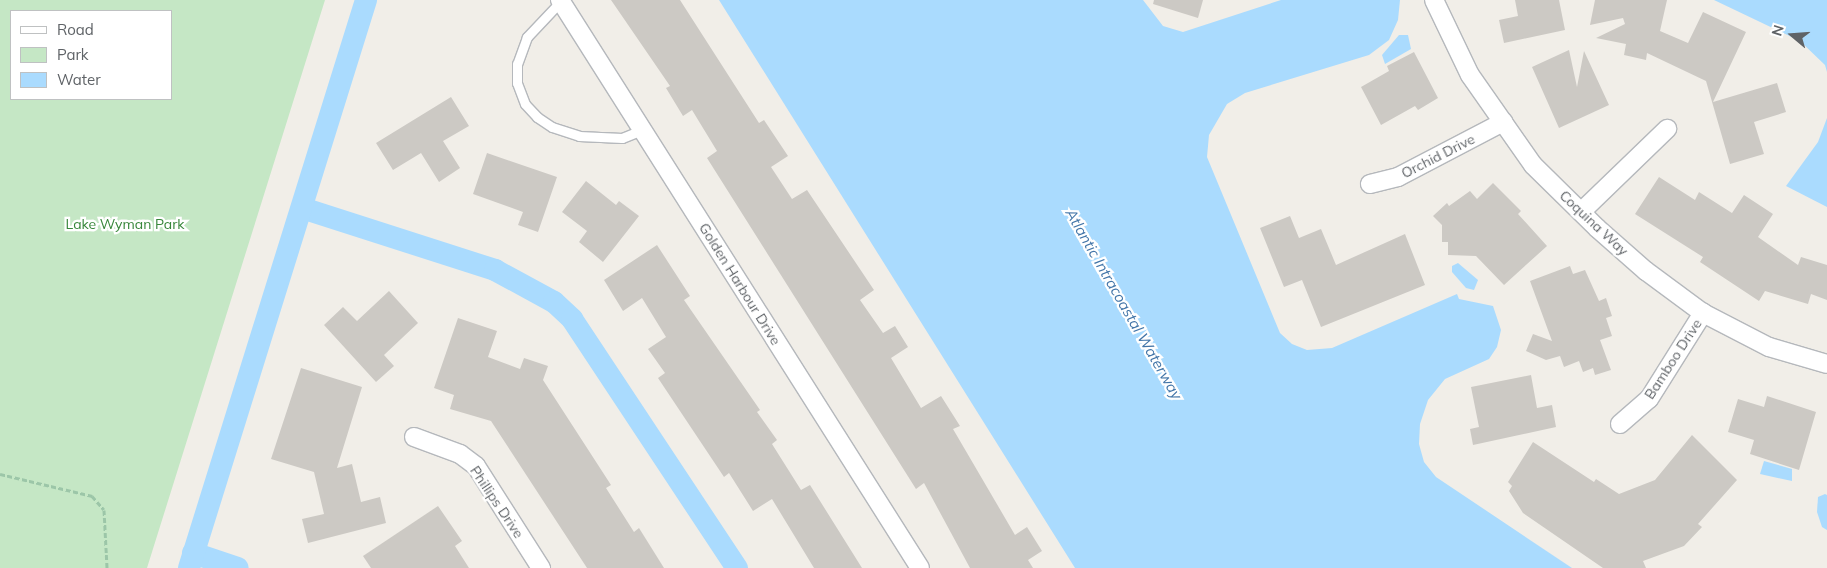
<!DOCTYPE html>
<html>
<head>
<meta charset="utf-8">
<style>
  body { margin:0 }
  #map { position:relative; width:1827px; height:568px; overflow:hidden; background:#f1eee8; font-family:Mulish,sans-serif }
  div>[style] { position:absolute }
  .green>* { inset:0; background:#c5e7c5 }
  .water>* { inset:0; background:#aadbfe }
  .canal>* { height:22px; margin:-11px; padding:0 11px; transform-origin:11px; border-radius:11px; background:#aadbfe }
  .building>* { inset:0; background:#ccc9c4 }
  .path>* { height:3px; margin-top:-1.5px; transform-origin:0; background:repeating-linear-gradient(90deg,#9cc6a8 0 5px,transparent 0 7.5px) }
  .roads { filter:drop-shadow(1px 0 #b5b8bc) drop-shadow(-1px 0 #b5b8bc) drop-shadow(0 1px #b5b8bc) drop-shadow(0 -1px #b5b8bc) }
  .service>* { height:9px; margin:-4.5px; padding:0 4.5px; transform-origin:4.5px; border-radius:4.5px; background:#fff }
  .minor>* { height:18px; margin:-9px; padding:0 9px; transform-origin:9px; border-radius:9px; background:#fff }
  span { translate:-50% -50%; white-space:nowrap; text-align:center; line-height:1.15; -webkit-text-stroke:4.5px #fff; paint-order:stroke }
  .street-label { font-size:14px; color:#5f6367 }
  .park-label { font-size:14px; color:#37863a }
  .water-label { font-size:15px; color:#4275a8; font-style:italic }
  .legend { position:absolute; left:10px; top:10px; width:162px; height:90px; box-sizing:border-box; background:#fff; border:1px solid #bfc1c2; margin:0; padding:6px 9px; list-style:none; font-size:15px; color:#5f6367 }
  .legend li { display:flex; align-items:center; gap:10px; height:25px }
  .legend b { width:25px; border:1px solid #bfc1c2 }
  .north { position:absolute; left:1767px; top:10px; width:50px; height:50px; -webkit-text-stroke:4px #fff; paint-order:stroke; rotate:288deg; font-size:14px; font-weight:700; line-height:20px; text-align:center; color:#5f6367 }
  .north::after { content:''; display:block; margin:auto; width:18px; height:22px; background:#5f6367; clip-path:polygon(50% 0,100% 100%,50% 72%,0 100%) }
</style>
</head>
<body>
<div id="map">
  <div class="green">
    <div style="clip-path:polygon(evenodd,0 0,325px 0,147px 568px,0 568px,0 0,171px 11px,171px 99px,11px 99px,11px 11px,171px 11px)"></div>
  </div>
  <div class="water">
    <div style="clip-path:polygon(719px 0,1143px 0,1163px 26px,1183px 32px,1281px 0,1400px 0,1398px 20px,1389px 40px,1369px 55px,1245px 93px,1227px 104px,1209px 135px,1207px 157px,1280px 333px,1292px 344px,1307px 350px,1332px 348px,1457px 294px,1459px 299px,1493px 306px,1501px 330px,1497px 347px,1489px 359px,1445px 379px,1428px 400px,1420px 424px,1419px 444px,1424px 462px,1436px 477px,1572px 568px,1075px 568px)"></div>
    <div style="clip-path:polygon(1714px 0,1827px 0,1827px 72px,1825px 65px,1800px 41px)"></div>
    <div style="clip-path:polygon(1399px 35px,1408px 35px,1411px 49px,1385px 64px,1382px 55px)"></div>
    <div style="clip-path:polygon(1827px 118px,1827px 207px,1786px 186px,1818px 142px)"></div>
    <div style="clip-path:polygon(1458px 263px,1478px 280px,1474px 290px,1466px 288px,1452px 272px,1452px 266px)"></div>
    <div style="clip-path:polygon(1764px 461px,1792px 469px,1792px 481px,1760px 474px)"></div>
    <div style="clip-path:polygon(1825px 494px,1827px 495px,1827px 530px,1822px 527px,1817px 512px,1818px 497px)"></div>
  </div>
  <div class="canal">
    <div style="left:302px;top:208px;width:203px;rotate:17.8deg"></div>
    <div style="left:495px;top:270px;width:67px;rotate:28.5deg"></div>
    <div style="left:554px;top:302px;width:25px;rotate:43deg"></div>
    <div style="left:572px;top:319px;width:299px;rotate:56.5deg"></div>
    <div style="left:193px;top:553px;width:47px;rotate:18.4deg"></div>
    <div style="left:189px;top:568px;width:595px;rotate:-72.69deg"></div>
  </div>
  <div class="building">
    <div style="clip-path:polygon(611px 0,680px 0,759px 123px,764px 120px,788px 156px,771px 167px,792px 199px,807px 190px,874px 290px,860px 300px,883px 333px,895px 326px,908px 347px,891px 358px,921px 408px,941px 396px,960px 426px,953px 429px,1015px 535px,1027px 527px,1042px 551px,1028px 560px,1033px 568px,970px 568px,924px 483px,916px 489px,707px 158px,717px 151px,692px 110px,683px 116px,666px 88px,670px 86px)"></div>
    <div style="clip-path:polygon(1154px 0,1203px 0,1198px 18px,1153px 4px)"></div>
    <div style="clip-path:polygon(1515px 0,1559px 0,1565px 30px,1504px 43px,1499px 20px,1518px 16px)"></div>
    <div style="clip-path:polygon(1595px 0,1667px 0,1660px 31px,1688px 43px,1703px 12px,1746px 32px,1713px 102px,1777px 83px,1786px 112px,1754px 122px,1764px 154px,1730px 164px,1706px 81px,1647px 53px,1646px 60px,1624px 55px,1626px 44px,1596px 38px,1625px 24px,1623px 18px,1590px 25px)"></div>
    <div style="clip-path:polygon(1569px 50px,1577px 87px,1584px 51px,1609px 105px,1559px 128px,1532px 67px)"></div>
    <div style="clip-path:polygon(1414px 52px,1438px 98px,1418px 110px,1415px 106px,1381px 125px,1361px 87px,1389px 71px,1387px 66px)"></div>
    <div style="clip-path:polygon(451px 97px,469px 126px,443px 141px,460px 168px,439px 182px,421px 153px,393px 170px,376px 143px)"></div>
    <div style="clip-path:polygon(487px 153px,557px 177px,538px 232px,518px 225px,523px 212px,473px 194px)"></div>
    <div style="clip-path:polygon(1659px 177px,1695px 200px,1699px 192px,1732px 213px,1744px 195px,1773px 214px,1758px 237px,1798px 265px,1801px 257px,1827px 265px,1827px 300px,1811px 294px,1808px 304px,1765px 291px,1759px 301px,1700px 262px,1703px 257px,1635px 214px)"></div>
    <div style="clip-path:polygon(586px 181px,616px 205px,619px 201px,639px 216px,603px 262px,579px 242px,587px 231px,562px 212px)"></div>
    <div style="clip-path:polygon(1493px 183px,1521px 211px,1518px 214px,1547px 246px,1504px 285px,1476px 256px,1448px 255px,1448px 242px,1442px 242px,1442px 225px,1433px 216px,1447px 203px,1449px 206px,1470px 191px,1477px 199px)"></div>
    <div style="clip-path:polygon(1290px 216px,1299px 238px,1321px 229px,1336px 265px,1405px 234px,1425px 285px,1321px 327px,1302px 280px,1284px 287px,1260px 228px)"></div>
    <div style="clip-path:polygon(657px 245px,690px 296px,684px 300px,760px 410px,757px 412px,777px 440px,772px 444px,801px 490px,810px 485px,862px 568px,814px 568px,772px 499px,753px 511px,729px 473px,724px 477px,658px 378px,665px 373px,648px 349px,666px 337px,642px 298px,623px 311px,604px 280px)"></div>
    <div style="clip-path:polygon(1570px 266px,1573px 274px,1585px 270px,1599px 301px,1606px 298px,1612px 316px,1606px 318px,1612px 336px,1600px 340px,1611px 370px,1595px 375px,1593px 368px,1583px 372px,1579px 361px,1564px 367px,1560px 356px,1546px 360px,1526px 351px,1533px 334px,1552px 341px,1530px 281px)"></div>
    <div style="clip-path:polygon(389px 291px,418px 323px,384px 355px,394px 366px,376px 382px,324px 325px,343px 307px,357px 321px)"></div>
    <div style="clip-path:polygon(458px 318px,497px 331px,488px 357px,520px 369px,524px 358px,548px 366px,543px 380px,611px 485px,606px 488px,634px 532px,639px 528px,664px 568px,587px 568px,491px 421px,450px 409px,454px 395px,434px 388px)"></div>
    <div style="clip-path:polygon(301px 368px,362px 387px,337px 468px,352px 464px,361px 502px,380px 497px,386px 523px,308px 543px,302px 519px,324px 514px,314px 472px,271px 459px)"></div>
    <div style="clip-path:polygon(1531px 375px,1537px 408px,1552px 405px,1556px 427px,1473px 445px,1470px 429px,1479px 427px,1471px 387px)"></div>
    <div style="clip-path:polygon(1767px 396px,1816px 412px,1799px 470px,1750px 454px,1754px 440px,1728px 432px,1738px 399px,1764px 407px)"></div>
    <div style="clip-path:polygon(1692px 435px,1737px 480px,1698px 524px,1702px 527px,1684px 546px,1643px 561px,1646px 568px,1603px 568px,1523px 513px,1509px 491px,1512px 486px,1508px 482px,1533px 442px,1594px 482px,1596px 479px,1619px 494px,1655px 480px)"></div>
    <div style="clip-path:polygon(438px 506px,462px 541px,455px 546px,469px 568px,371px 568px,363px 556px)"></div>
  </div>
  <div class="path">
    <div style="left:0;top:474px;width:95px;rotate:13.4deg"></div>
    <div style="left:92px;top:496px;width:18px;rotate:49deg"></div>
    <div style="left:104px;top:510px;width:58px;rotate:87deg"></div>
  </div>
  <div class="roads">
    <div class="service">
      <div style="left:561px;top:1px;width:50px;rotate:133.4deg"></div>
      <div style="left:527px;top:37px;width:29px;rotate:110deg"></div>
      <div style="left:517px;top:64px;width:19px;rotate:90deg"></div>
      <div style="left:517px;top:83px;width:22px;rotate:69deg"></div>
      <div style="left:525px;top:104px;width:18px;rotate:47deg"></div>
      <div style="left:537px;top:117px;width:18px;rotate:34deg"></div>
      <div style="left:552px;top:127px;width:28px;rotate:18deg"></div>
      <div style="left:579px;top:136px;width:43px;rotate:2.7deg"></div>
      <div style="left:622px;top:138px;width:22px;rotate:-22deg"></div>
    </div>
    <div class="minor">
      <div style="left:560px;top:0;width:672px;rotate:57.63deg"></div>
      <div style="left:1434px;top:0;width:83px;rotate:64.4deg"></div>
      <div style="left:1470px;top:75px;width:110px;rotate:55deg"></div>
      <div style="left:1533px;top:165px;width:90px;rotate:44.5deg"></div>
      <div style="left:1597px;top:228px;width:65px;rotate:41.3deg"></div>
      <div style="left:1646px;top:271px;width:71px;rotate:36.4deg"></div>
      <div style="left:1703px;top:313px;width:74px;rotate:27.3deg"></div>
      <div style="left:1769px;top:347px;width:60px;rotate:16.3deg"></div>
      <div style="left:1370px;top:184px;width:29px;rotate:-14deg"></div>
      <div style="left:1398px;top:177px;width:119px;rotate:-27.6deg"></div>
      <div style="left:1581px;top:212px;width:120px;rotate:-44deg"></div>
      <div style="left:1620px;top:424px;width:38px;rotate:-41deg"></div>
      <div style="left:1649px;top:399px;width:102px;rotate:-57.9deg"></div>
      <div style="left:414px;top:437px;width:49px;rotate:20.3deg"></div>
      <div style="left:460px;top:454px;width:20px;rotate:37deg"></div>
      <div style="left:476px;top:466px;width:121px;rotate:57.5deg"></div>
    </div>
  </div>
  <div class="street-label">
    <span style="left:1438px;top:156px;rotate:-27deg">Orchid Drive</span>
    <span style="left:1594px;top:223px;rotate:43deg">Coquina Way</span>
    <span style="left:740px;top:284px;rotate:58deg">Golden Harbour Drive</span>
    <span style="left:1673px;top:359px;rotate:-57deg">Bamboo Drive</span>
    <span style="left:497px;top:502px;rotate:56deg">Phillips Drive</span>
  </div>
  <div class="park-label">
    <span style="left:125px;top:224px">Lake Wyman Park</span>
  </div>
  <div class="water-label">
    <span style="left:1124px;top:304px;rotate:60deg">Atlantic Intracoastal Waterway</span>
  </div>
  <ul class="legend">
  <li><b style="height:6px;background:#fff"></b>Road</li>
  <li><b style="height:14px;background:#c5e7c5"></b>Park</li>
  <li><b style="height:14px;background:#aadbfe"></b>Water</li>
  </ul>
  <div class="north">N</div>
</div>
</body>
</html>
